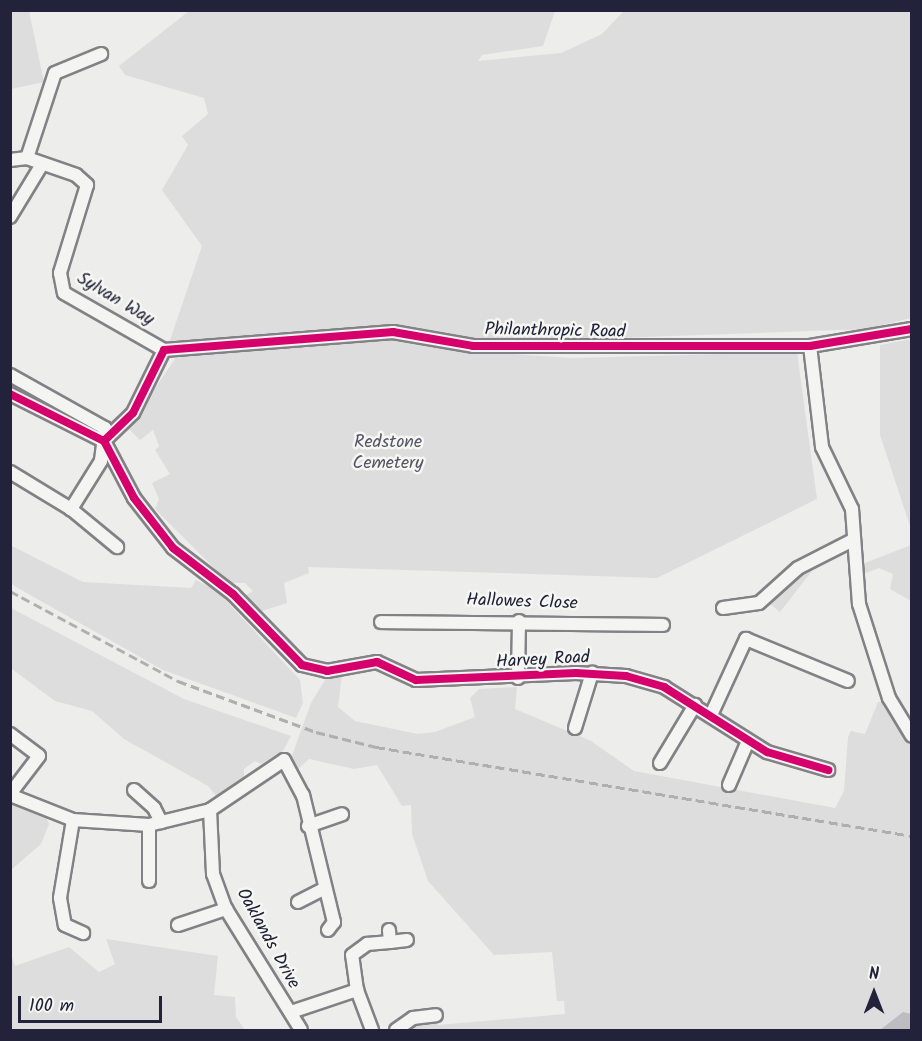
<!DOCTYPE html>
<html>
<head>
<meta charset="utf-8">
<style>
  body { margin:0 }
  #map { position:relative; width:922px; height:1041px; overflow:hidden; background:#ededec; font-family:Kalam,sans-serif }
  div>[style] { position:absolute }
  .built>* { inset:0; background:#ddd }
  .water>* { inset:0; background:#bcbcc1 }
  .roads { filter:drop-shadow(2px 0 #828286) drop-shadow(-2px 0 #828286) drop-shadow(0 2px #828286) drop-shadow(0 -2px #828286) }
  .street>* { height:12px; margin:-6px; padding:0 6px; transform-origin:6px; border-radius:6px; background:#f4f4f2 }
  .rail>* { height:3px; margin-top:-1.5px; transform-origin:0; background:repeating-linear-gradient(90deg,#afafb0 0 9px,transparent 0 13.5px) }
  .cycleway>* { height:8px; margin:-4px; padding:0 4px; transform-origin:4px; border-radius:4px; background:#d6006c }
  span { translate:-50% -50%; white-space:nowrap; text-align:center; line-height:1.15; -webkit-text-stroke:5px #f6f6f2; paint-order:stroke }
  .street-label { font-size:18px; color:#22223b }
  .park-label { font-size:18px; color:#565668 }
  .frame { position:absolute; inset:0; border:12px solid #22223b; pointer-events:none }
  .north { position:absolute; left:844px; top:963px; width:60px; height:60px; -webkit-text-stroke:4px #f6f6f2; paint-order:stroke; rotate:0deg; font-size:16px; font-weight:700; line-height:24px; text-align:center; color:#22223b }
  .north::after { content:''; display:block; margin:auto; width:21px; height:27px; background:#22223b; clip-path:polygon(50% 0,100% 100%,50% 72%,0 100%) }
  .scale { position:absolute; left:18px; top:996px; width:144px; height:27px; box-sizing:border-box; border:3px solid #22223b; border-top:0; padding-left:8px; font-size:18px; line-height:21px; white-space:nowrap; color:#22223b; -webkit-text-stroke:4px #f6f6f2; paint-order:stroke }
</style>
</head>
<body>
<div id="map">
  <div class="built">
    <div style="clip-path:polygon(11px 10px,29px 11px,44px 82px,11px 89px)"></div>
    <div style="clip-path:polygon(189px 11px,555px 11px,543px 46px,482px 55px,478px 61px,561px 53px,602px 34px,624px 11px,911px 11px,911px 318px,866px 329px,560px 340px,464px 340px,351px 327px,180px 347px,169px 343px,202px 246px,162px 190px,188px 145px,182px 136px,208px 114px,204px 98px,125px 75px,119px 66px)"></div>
    <div style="clip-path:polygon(379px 337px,468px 351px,572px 358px,797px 352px,817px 499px,657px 578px,308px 567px,309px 573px,284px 583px,287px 603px,259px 612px,247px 603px,246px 595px,253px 591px,245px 583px,232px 583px,220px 574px,155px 509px,159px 499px,152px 483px,170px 474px,155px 450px,159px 446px,153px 430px,140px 440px,128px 428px,177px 356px)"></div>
    <div style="clip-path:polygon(911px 339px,912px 339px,911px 529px,880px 435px,880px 345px)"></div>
    <div style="clip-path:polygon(10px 545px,83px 582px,191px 588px,196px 580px,217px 591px,300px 680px,303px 703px,296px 718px,163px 670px,16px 587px,11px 583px)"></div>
    <div style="clip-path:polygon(911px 545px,911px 601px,890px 589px,893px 574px,879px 568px,861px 575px,860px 565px)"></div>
    <div style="clip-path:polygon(819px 562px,780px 612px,770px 604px,794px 576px)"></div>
    <div style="clip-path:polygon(11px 608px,184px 699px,291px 736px,283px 751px,261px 764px,255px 761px,244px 769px,244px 779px,217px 797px,208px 786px,124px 739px,92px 711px,55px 701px,12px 669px)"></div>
    <div style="clip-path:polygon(328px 675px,342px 675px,338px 707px,355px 721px,418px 734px,435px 732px,475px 717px,470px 698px,479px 689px,517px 687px,515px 709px,591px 741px,634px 771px,835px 808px,844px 791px,848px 737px,851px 731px,865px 734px,878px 702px,886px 702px,911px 742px,911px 1030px,412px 1030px,412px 1024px,438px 1020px,438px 1025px,565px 1014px,564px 1001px,557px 1001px,552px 952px,494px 955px,428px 881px,412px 834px,411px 805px,402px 806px,377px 765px,354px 769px,309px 759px,297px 770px,289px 764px,311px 703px)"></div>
    <div style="clip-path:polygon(10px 804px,46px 817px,49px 824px,41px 844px,11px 870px)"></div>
    <div style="clip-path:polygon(106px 939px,218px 956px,214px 995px,235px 997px,236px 1017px,245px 1030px,11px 1030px,11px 954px,15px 966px,69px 947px,99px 972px,115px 964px)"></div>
  </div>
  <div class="water">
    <div style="clip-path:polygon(903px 1012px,911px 1014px,911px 1030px,880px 1030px)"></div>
  </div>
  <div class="roads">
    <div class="street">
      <div style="left:27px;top:158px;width:52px;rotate:19.1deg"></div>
      <div style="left:76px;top:175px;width:15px;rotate:42deg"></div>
      <div style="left:87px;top:185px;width:92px;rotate:107.1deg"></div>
      <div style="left:60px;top:273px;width:20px;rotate:79deg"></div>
      <div style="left:64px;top:293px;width:115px;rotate:29.7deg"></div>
      <div style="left:10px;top:160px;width:17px;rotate:-7deg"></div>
      <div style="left:27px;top:158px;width:89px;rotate:-71.8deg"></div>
      <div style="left:55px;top:73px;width:50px;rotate:-22.4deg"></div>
      <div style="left:10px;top:217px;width:60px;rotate:-58.7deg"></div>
      <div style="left:810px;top:346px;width:102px;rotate:83.2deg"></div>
      <div style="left:822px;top:447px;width:69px;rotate:64.2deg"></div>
      <div style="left:852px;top:509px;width:95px;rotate:85.8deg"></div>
      <div style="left:859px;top:604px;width:99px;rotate:72.3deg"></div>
      <div style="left:889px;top:698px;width:44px;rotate:58.8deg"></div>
      <div style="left:10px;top:375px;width:109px;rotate:29.2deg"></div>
      <div style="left:105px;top:428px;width:33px;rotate:97deg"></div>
      <div style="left:101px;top:461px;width:57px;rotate:122deg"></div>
      <div style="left:71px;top:509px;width:60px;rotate:39.6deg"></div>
      <div style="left:10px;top:394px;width:105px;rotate:26.6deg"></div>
      <div style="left:104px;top:441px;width:64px;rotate:62.2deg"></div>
      <div style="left:134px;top:498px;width:63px;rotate:52deg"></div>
      <div style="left:173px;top:548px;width:76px;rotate:37.5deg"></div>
      <div style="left:233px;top:594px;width:99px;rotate:45.8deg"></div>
      <div style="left:302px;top:665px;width:26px;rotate:13deg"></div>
      <div style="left:327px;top:671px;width:51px;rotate:-10.2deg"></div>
      <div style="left:377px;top:662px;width:43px;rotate:24.8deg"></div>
      <div style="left:416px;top:680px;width:160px;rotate:-2.5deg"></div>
      <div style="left:576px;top:673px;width:50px;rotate:3.4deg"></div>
      <div style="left:626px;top:676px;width:40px;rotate:16deg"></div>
      <div style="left:664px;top:687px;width:122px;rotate:32.3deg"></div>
      <div style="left:767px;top:752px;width:64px;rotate:16.4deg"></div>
      <div style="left:104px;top:441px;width:40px;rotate:-44deg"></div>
      <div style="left:133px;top:413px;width:70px;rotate:-63.8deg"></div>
      <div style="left:164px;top:350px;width:230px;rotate:-4.5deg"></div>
      <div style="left:393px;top:332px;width:81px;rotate:9.9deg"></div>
      <div style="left:473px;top:346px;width:337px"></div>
      <div style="left:810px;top:346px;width:103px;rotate:-9.5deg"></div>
      <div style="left:10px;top:472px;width:71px;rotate:31.2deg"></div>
      <div style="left:723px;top:608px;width:36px;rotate:-8deg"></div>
      <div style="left:759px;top:603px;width:52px;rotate:-41.9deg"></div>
      <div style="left:798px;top:568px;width:62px;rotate:-27deg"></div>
      <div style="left:381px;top:622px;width:282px;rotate:0.6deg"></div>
      <div style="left:518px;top:678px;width:57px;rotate:-89deg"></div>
      <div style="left:711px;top:715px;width:84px;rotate:-65.3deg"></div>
      <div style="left:746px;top:639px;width:110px;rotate:22.4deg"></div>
      <div style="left:575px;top:728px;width:58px;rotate:-72.8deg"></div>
      <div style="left:10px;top:734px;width:36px;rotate:37deg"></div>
      <div style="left:39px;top:756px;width:48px;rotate:127.3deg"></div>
      <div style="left:660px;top:763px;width:68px;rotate:-58.9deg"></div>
      <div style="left:729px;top:785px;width:48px;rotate:-66.6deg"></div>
      <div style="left:134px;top:790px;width:27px;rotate:42deg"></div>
      <div style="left:154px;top:808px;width:16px;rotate:63deg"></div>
      <div style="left:10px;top:795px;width:68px;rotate:21.6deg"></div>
      <div style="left:73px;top:820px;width:76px;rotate:3.8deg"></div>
      <div style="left:149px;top:825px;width:63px;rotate:-13.8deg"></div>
      <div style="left:210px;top:810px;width:89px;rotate:-34deg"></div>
      <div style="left:284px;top:760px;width:40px;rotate:62deg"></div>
      <div style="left:303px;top:795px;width:131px;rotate:76.3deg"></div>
      <div style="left:334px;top:922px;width:10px;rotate:127deg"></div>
      <div style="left:210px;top:810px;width:64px;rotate:87.3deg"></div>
      <div style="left:213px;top:874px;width:37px;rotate:70deg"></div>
      <div style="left:226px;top:909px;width:142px;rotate:58.2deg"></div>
      <div style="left:73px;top:820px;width:79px;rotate:99.5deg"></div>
      <div style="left:60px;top:898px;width:27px;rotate:80deg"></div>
      <div style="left:65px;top:925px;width:20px;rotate:24deg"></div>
      <div style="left:149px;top:825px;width:56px;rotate:90deg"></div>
      <div style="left:308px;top:826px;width:36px;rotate:-19deg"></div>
      <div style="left:298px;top:902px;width:27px;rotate:-27deg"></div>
      <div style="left:178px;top:925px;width:51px;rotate:-18.4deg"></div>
      <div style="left:390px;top:942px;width:17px;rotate:-7deg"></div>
      <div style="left:357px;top:990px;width:35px;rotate:-98deg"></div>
      <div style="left:352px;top:955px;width:19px;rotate:-36deg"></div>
      <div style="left:367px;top:944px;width:23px;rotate:-5deg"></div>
      <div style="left:390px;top:942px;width:12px;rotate:-95deg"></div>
      <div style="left:291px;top:1012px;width:70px;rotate:-18.4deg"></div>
      <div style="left:357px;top:990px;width:43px;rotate:69.4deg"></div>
      <div style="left:396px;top:1030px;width:21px;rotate:-35deg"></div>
      <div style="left:413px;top:1018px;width:23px;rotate:-7deg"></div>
    </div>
  </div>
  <div class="rail">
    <div style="left:10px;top:591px;width:191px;rotate:28.2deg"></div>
    <div style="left:178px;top:681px;width:147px;rotate:20.3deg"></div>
    <div style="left:316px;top:732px;width:62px;rotate:14deg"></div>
    <div style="left:376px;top:747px;width:543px;rotate:9.43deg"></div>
  </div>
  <div class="cycleway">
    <div style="left:10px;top:394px;width:105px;rotate:26.6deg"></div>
    <div style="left:104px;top:441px;width:64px;rotate:62.2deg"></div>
    <div style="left:134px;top:498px;width:63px;rotate:52deg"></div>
    <div style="left:173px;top:548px;width:76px;rotate:37.5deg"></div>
    <div style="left:233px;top:594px;width:99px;rotate:45.8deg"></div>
    <div style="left:302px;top:665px;width:26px;rotate:13deg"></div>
    <div style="left:327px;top:671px;width:51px;rotate:-10.2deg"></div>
    <div style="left:377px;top:662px;width:43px;rotate:24.8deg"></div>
    <div style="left:416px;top:680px;width:160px;rotate:-2.5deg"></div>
    <div style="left:576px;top:673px;width:50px;rotate:3.4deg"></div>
    <div style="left:626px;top:676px;width:40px;rotate:16deg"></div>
    <div style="left:664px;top:687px;width:122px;rotate:32.3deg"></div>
    <div style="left:767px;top:752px;width:64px;rotate:16.4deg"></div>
    <div style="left:104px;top:441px;width:40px;rotate:-44deg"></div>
    <div style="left:133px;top:413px;width:70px;rotate:-63.8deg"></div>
    <div style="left:164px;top:350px;width:230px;rotate:-4.5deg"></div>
    <div style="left:393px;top:332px;width:81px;rotate:9.9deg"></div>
    <div style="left:473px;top:346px;width:337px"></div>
    <div style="left:810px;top:346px;width:103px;rotate:-9.5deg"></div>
  </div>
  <div class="street-label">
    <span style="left:115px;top:300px;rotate:31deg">Sylvan Way</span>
    <span style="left:555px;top:332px;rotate:1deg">Philanthropic Road</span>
    <span style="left:522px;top:603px;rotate:2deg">Hallowes Close</span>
    <span style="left:543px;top:661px;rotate:-3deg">Harvey Road</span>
    <span style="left:267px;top:939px;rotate:61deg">Oaklands Drive</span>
  </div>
  <div class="park-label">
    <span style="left:388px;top:454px">Redstone<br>Cemetery</span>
  </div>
  <div class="frame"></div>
  <div class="north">N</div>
  <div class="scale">100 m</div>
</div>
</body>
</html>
